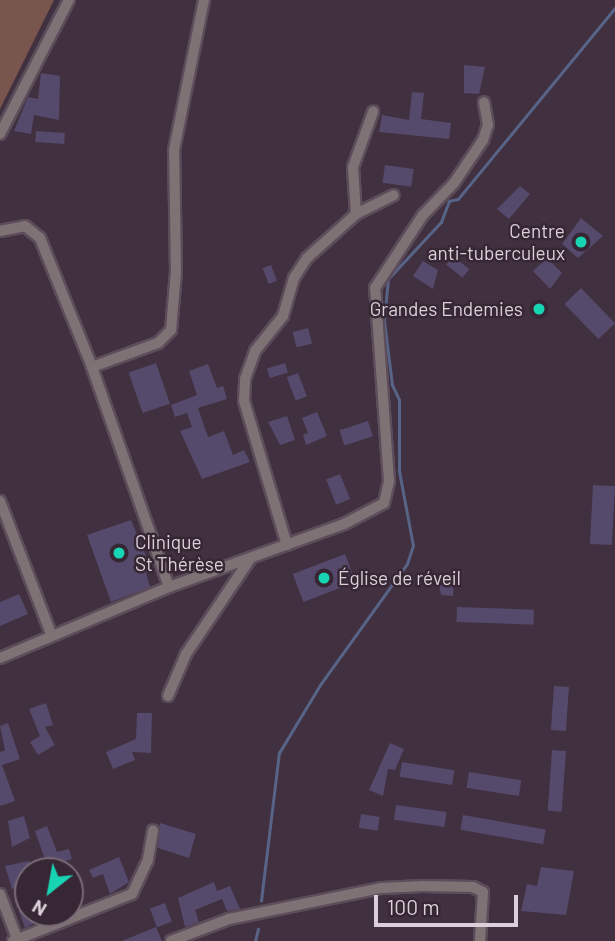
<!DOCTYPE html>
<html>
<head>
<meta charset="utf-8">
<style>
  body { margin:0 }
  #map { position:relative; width:615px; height:941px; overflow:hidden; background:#41303f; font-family:Barlow,sans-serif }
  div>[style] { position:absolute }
  .green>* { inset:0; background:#78564e }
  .stream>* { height:2.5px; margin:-1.25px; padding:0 1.25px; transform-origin:1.25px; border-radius:1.25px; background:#576487 }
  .building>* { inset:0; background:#55496c; transform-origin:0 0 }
  .roads { filter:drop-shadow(2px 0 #5d4d5b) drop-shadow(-2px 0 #5d4d5b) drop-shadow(0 2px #5d4d5b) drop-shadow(0 -2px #5d4d5b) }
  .minor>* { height:10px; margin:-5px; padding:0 5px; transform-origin:5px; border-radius:5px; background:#7e7275 }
  .dots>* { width:19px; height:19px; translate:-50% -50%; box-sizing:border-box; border:4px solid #372634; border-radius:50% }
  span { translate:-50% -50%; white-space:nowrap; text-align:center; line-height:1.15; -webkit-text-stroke:5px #372634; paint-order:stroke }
  .poi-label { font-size:19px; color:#dbd0d9 }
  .right { translate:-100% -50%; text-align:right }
  .left { translate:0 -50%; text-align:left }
  .north { position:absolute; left:14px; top:857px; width:70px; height:70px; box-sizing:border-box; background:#372634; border:2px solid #796a76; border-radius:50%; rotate:211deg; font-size:19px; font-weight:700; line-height:28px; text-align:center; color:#dbd0d9 }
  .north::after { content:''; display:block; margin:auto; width:24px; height:32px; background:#17d5b3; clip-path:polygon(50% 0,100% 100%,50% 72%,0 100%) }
  .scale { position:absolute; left:374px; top:895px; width:144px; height:32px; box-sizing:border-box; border:4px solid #dbd0d9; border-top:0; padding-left:9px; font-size:21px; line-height:24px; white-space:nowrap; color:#dbd0d9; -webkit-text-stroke:5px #372634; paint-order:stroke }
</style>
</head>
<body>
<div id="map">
  <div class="green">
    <div style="clip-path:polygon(0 0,54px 0,0 109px)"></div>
  </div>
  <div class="stream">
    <div style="left:261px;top:901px;width:149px;rotate:-83.1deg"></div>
    <div style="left:279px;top:753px;width:79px;rotate:-58.9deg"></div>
    <div style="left:320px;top:685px;width:149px;rotate:-54.3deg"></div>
    <div style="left:407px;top:564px;width:19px;rotate:-72deg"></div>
    <div style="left:413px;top:546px;width:76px;rotate:-100.6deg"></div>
    <div style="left:399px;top:471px;width:71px;rotate:-90deg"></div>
    <div style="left:399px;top:400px;width:17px;rotate:-115deg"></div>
    <div style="left:392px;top:385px;width:64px;rotate:-97.1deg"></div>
    <div style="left:384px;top:321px;width:42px;rotate:-84.6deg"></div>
    <div style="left:388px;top:279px;width:78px;rotate:-47.1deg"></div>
    <div style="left:441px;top:222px;width:22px;rotate:-69deg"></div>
    <div style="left:449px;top:201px;width:9px;rotate:-13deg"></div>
    <div style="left:458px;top:199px;width:247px;rotate:-50.6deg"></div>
    <div style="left:255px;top:941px;width:12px;rotate:-76deg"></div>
  </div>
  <div class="building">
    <div style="clip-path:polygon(464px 65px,485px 67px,479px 94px,464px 93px)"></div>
    <div style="clip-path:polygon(41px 73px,60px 76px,59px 120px,34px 115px,31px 134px,14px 131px,28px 97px,38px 99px)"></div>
    <div style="clip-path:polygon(412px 92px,424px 93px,421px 119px,451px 123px,449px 139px,379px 132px,382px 115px,409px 120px)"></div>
    <div style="left:36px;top:131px;width:29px;height:11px;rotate:4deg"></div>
    <div style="left:385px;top:165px;width:29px;height:18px;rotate:8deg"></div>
    <div style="clip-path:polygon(520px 186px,530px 194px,509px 219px,497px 209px)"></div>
    <div style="clip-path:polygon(581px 218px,603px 236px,578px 258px,562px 244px)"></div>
    <div style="left:453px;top:256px;width:21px;height:11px;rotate:39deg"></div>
    <div style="clip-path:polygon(547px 258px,562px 273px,550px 289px,533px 271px)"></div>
    <div style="clip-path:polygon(423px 261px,438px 270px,433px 289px,413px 276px)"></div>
    <div style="left:271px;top:265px;width:17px;height:9px;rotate:69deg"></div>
    <div style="left:581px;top:288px;width:49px;height:23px;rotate:46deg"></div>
    <div style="left:308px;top:328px;width:16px;height:16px;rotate:75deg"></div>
    <div style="left:156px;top:363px;width:43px;height:29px;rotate:71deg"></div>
    <div style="left:285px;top:363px;width:10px;height:19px;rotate:73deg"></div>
    <div style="clip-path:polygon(208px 364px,217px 388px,223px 386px,227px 399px,198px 408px,208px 437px,224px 431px,233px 455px,244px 450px,250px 462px,202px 479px,180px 431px,192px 427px,187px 413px,175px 417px,171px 405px,197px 395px,189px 371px)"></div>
    <div style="left:298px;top:373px;width:25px;height:12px;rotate:69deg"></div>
    <div style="clip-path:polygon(317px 412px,327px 436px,306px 445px,303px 435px,308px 433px,302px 418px)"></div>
    <div style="clip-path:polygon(287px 416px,295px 440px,280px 445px,268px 422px)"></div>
    <div style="left:368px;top:421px;width:16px;height:30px;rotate:72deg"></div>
    <div style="left:340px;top:474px;width:27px;height:15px;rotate:68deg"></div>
    <div style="left:593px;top:485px;width:22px;height:59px;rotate:3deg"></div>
    <div style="clip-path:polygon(131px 520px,152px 570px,146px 573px,150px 587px,111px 602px,87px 535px)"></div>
    <div style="left:345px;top:554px;width:30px;height:56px;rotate:69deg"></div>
    <div style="clip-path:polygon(438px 580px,454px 581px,453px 596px,441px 595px)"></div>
    <div style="clip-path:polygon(19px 594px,28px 614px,0 626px,0 602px)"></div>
    <div style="left:457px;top:607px;width:77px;height:15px;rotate:2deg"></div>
    <div style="left:554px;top:686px;width:15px;height:44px;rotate:4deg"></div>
    <div style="clip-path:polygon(46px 703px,53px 725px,45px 727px,55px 745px,38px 755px,30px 742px,40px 736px,29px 709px)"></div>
    <div style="clip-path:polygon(137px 713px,152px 713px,151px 753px,132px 752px,135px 760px,113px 769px,106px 752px,136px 739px)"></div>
    <div style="clip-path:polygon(8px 723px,20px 759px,2px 765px,15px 801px,0 806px,0 752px,5px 750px,0 726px)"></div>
    <div style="clip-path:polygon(390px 743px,404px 749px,395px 770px,388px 769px,383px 796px,369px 790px)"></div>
    <div style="left:552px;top:750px;width:14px;height:61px;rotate:4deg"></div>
    <div style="left:402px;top:762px;width:53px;height:15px;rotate:9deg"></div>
    <div style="left:469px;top:772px;width:53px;height:16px;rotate:9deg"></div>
    <div style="left:396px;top:805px;width:51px;height:15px;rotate:8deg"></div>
    <div style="left:361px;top:814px;width:19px;height:14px;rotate:9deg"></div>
    <div style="left:463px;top:815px;width:84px;height:15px;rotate:10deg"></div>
    <div style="clip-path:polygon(24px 816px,30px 838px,12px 847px,8px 821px)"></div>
    <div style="clip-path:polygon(160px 823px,196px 834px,189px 858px,158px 848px)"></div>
    <div style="clip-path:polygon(47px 826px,57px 852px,69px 849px,72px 859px,61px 863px,64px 871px,49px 871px,35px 831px)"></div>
    <div style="clip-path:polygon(119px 857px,129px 882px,110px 894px,103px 874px,93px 878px,89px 870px)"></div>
    <div style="clip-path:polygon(29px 861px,32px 871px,20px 880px,22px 886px,12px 889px,5px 866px)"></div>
    <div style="clip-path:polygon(541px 867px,574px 871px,566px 915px,521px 911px,527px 884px,537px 886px)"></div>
    <div style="clip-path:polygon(214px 882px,217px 891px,230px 886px,240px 909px,227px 911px,222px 899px,195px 910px,199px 922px,185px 927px,178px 898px)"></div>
    <div style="left:165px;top:903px;width:20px;height:16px;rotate:70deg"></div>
    <div style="clip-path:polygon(28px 907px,28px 913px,51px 914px,25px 928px,19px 911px)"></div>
    <div style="clip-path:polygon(156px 927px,162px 941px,122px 941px)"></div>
  </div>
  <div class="roads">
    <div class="minor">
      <div style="left:0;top:134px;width:151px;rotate:-62.8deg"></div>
      <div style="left:356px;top:214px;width:47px;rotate:-93.7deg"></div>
      <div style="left:353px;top:167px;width:59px;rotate:-70deg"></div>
      <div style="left:0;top:231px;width:25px;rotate:-11deg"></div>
      <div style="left:25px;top:226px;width:19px;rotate:39deg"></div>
      <div style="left:40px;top:238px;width:139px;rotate:68deg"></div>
      <div style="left:92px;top:367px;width:233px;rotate:70.7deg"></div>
      <div style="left:92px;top:367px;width:70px;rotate:-20deg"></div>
      <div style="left:158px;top:343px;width:18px;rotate:-45deg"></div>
      <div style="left:171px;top:330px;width:58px;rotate:-85.1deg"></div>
      <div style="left:176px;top:272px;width:122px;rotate:-90.9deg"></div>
      <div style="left:174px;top:150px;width:153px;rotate:-78.7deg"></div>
      <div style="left:0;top:501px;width:142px;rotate:69deg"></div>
      <div style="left:287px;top:545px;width:150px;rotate:-106.6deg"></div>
      <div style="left:244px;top:401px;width:22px;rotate:-87deg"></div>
      <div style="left:245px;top:379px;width:30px;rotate:-70deg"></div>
      <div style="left:255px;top:351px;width:45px;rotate:-51.3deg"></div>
      <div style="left:283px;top:316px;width:40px;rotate:-74deg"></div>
      <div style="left:294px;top:278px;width:24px;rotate:-57deg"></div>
      <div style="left:307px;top:258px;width:66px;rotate:-41.9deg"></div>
      <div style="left:356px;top:214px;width:42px;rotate:-26.6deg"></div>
      <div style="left:0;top:658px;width:183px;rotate:-22.8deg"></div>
      <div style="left:169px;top:587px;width:186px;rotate:-19.8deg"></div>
      <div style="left:344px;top:524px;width:45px;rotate:-27.7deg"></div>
      <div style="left:384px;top:503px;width:23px;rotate:-77deg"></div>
      <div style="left:389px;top:481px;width:194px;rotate:-94.1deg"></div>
      <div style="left:375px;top:288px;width:87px;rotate:-56.7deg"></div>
      <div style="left:423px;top:215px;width:45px;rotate:-45.9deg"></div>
      <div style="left:454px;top:183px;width:52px;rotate:-56deg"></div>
      <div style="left:483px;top:140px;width:16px;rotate:-72deg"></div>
      <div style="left:488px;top:125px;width:23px;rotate:-100deg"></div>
      <div style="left:168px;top:696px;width:46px;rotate:-66.8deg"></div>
      <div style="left:186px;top:654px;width:115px;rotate:-56deg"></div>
      <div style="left:0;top:894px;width:50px;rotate:69deg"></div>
      <div style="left:13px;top:941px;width:128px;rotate:-21.6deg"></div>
      <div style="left:132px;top:894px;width:38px;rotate:-65deg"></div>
      <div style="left:148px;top:859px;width:29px;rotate:-80deg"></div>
      <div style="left:171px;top:941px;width:62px;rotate:-20.8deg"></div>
      <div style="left:229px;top:919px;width:156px;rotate:-11.5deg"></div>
      <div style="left:382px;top:888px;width:40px;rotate:-2.9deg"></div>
      <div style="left:422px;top:886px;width:51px;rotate:1.1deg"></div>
      <div style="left:473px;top:887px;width:11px;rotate:27deg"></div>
      <div style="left:483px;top:892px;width:49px;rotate:93.5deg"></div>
    </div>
  </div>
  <div class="dots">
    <div style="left:581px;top:242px;background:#17d5b3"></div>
    <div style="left:539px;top:309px;background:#17d5b3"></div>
    <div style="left:119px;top:553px;background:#17d5b3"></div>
    <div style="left:324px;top:578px;background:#17d5b3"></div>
  </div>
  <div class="poi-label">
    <span class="right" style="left:565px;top:242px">Centre<br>anti-tuberculeux</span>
    <span class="right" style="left:523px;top:309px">Grandes Endemies</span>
    <span class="left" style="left:135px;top:553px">Clinique<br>St Thérèse</span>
    <span class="left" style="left:338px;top:578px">Église de réveil</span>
  </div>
  <div class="north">N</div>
  <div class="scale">100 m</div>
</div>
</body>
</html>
